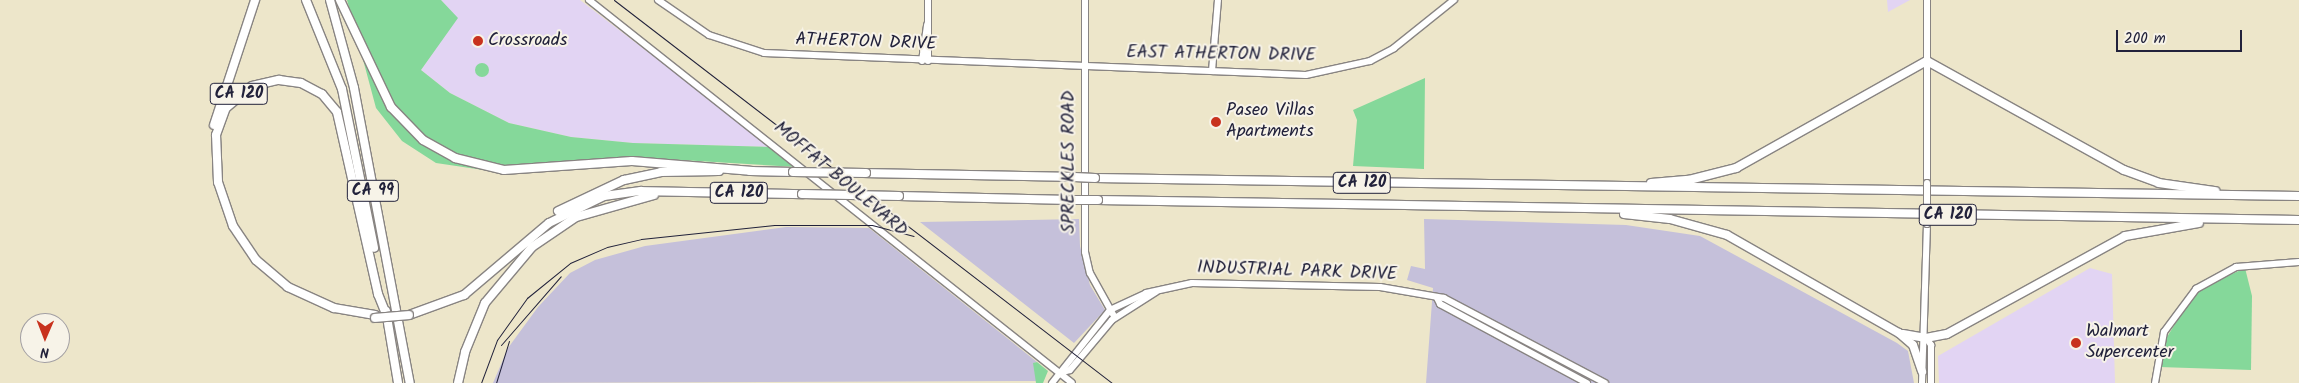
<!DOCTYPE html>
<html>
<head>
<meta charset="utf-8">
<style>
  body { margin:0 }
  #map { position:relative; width:2299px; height:383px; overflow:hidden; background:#ede6ca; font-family:Kalam,sans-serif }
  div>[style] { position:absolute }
  .built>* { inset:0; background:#e2d4f3 }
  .industrial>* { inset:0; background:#c5c0da }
  .green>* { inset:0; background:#85d89a }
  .round { border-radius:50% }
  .roads { filter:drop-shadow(1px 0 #888482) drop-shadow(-1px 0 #888482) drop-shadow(0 1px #888482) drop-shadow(0 -1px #888482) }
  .secondary>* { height:6px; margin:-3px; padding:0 3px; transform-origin:3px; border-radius:3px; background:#fff }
  .highway>* { height:8px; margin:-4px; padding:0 4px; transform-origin:4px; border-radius:4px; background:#fff }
  .rail>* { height:1px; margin:-0.5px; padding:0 0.5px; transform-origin:0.5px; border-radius:0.5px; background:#22223b }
  .bridges { filter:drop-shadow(1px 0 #888482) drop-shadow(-1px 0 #888482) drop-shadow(0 1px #888482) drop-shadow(0 -1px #888482) }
  .secondary-bridge>* { height:6px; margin:-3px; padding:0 3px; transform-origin:3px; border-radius:3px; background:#fff }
  .highway-bridge>* { height:8px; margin:-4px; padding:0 4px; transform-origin:4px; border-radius:4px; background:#fff }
  .dots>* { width:14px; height:14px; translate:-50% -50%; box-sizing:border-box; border:2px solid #f7f3e8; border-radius:50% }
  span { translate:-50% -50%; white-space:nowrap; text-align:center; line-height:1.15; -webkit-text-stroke:4px #f7f3e8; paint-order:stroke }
  .shield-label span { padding:1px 4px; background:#f7f3e8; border:1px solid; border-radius:4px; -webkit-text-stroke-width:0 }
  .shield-label { font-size:16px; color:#22223b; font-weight:700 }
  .poi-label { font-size:18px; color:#22223b }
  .left { translate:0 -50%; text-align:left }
  .street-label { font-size:18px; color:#22223b }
  .north { position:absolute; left:20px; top:313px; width:50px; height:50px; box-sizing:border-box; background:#f7f3e8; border:1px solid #a29fa3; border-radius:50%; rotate:181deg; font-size:14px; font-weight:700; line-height:20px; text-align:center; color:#22223b }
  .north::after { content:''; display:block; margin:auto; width:18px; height:22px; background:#c8321e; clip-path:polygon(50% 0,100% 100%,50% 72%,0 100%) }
  .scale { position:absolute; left:2116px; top:30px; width:126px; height:22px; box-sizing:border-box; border:2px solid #22223b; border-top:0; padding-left:6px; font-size:15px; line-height:18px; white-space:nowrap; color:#22223b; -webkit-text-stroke:4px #f7f3e8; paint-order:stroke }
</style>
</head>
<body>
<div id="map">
  <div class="built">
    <div style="clip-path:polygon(441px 0,580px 0,772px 147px,633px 143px,571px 137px,509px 123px,450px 93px,421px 70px,457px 18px)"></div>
    <div style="clip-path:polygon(1887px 0,1910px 0,1888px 12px)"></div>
    <div style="clip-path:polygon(2090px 268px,2112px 274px,2115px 383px,1939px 383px,1938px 356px)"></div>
  </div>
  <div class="industrial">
    <div style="clip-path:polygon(1079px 219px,1080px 246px,1090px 285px,1105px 310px,1074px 343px,920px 222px)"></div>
    <div style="clip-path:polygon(1424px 219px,1626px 225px,1700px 236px,1897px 343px,1908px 351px,1914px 383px,1426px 383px,1433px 288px,1407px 280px,1411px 266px,1425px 269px)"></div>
    <div style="clip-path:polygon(786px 227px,869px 228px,1037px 362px,1034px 363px,1038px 381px,493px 383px,508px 348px,538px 307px,570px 273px,595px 260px,645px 246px)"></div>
  </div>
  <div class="green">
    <div style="clip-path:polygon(347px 0,441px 0,458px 18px,421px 70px,450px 93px,509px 123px,571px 137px,633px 143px,772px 147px,797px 167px,648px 158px,497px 172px,436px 163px,402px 141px,376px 108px)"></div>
    <div class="round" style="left:475px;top:63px;width:14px;height:14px"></div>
    <div style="clip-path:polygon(1425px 78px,1424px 169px,1353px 166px,1357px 120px,1353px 110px)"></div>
    <div style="clip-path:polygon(2245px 268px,2252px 296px,2251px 370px,2159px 367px,2167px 337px,2191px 298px,2206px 286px)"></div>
    <div style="clip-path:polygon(1037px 362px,1048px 371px,1043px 383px,1036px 383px,1033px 363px)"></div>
  </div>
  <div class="roads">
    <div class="secondary">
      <div style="left:589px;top:0;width:616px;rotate:38.41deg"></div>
      <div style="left:658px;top:0;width:62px;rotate:34.5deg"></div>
      <div style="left:709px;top:35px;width:58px;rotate:18.1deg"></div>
      <div style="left:764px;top:53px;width:542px;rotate:2.32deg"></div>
      <div style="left:1306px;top:75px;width:66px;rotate:-12.3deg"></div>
      <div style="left:1370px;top:61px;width:27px;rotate:-28deg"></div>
      <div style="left:1394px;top:48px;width:77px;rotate:-38.7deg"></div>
      <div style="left:1085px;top:0;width:252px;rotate:90deg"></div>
      <div style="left:1085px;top:252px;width:22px;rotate:77deg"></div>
      <div style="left:1090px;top:273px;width:51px;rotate:60.9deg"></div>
      <div style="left:1927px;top:0;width:183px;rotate:90deg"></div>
      <div style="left:922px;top:61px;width:37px;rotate:-82deg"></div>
      <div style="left:928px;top:61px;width:61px;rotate:-90deg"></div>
      <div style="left:1212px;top:71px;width:71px;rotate:-85.2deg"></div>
      <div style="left:1437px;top:298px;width:7px;rotate:63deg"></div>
      <div style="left:1440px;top:304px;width:167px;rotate:28.3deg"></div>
      <div style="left:1926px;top:338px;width:9px;rotate:54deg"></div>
      <div style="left:1931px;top:345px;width:38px;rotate:90deg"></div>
      <div style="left:1060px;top:373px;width:10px;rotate:-17deg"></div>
      <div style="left:1070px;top:370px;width:65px;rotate:-50deg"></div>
      <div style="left:1112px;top:320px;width:52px;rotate:-32.5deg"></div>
      <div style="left:1052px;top:383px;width:93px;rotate:-51.5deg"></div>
      <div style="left:1110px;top:310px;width:40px;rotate:-25deg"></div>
      <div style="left:1146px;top:293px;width:47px;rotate:-12.3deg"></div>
      <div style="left:1192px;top:283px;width:188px;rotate:1.2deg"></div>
      <div style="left:1380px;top:287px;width:65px;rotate:9.8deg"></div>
      <div style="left:1444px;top:298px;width:182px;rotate:27.8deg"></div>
      <div style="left:1922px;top:383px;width:159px;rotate:-88.2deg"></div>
      <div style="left:2155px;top:383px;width:52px;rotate:-80deg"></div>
      <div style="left:2164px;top:332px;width:54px;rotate:-53.3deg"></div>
      <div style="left:2196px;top:289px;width:46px;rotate:-28.8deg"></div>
      <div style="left:2236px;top:267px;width:63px;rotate:-4.5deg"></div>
    </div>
    <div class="highway">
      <div style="left:306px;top:0;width:96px;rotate:68deg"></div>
      <div style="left:342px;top:89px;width:162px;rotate:78.6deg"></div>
      <div style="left:330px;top:0;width:91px;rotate:74.7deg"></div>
      <div style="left:354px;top:88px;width:300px;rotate:79.3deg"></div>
      <div style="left:340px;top:0;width:119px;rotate:64.5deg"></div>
      <div style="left:391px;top:107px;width:46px;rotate:45.9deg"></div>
      <div style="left:423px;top:140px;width:37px;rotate:29deg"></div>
      <div style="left:455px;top:158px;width:50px;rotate:13.8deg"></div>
      <div style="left:504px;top:170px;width:128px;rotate:-4deg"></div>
      <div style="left:632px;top:161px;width:121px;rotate:4.7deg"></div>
      <div style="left:214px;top:125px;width:132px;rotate:-71.8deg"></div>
      <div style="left:750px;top:171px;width:43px;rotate:1.3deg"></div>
      <div style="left:866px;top:173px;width:208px;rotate:1.1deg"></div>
      <div style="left:1095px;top:178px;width:1204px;rotate:0.86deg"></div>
      <div style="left:1651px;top:183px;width:38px;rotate:-5deg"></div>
      <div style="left:1689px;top:180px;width:49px;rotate:-14.3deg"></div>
      <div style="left:1736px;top:168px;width:219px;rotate:-29.3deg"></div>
      <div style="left:1927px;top:61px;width:225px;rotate:29deg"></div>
      <div style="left:2124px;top:170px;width:37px;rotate:20deg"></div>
      <div style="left:2159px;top:183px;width:57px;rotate:8.1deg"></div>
      <div style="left:899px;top:196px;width:172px;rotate:1.3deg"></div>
      <div style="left:1098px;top:200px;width:1201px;rotate:0.95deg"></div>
      <div style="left:558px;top:211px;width:73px;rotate:-25.2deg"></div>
      <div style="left:624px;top:180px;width:38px;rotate:-12deg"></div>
      <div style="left:661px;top:172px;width:58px;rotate:-1deg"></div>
      <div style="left:1624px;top:214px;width:46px;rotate:6.2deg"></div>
      <div style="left:1670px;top:219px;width:59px;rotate:15.7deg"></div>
      <div style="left:1727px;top:235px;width:198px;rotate:29.7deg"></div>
      <div style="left:1899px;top:333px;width:18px;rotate:41deg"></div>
      <div style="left:1913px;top:345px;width:28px;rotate:71deg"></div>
      <div style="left:386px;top:311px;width:73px;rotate:80.5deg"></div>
      <div style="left:375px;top:315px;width:42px;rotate:-170.3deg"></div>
      <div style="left:334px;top:308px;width:51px;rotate:-155.5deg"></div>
      <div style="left:288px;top:287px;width:42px;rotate:-139.8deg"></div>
      <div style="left:256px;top:260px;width:41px;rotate:-124.1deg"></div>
      <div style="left:233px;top:226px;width:46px;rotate:-108.8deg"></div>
      <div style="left:218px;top:182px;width:47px;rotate:-92.4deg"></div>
      <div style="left:216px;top:135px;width:29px;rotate:-70deg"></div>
      <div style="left:226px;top:108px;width:34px;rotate:-40deg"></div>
      <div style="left:252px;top:86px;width:28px;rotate:-13deg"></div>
      <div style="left:279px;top:80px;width:22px;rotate:8deg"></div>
      <div style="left:301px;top:83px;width:24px;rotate:28deg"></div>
      <div style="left:322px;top:94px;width:23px;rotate:50deg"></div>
      <div style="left:337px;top:112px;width:187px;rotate:77.3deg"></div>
      <div style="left:378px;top:294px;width:18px;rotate:68deg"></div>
      <div style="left:409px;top:315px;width:59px;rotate:-20deg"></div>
      <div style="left:464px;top:295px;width:111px;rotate:-40.3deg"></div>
      <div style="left:549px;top:223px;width:61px;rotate:-26.1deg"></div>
      <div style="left:604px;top:196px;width:37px;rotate:-8deg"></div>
      <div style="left:641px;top:191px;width:161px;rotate:1.1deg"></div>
      <div style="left:1903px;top:334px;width:23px;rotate:10deg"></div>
      <div style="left:1926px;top:338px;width:21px;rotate:-11deg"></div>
      <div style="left:1947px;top:334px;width:203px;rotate:-28.8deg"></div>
      <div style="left:2125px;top:236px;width:75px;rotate:-10deg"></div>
      <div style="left:458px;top:383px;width:32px;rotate:-77deg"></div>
      <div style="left:465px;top:352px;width:53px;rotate:-67.8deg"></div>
      <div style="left:485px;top:303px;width:73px;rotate:-50deg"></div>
      <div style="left:532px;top:247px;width:53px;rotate:-34.3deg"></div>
      <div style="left:576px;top:217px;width:81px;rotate:-15.8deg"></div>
    </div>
  </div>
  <div class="rail">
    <div style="left:614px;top:0;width:628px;rotate:37.56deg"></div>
    <div style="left:501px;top:345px;width:91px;rotate:-49deg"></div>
    <div style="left:481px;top:383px;width:46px;rotate:-69.6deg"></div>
    <div style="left:497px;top:340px;width:52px;rotate:-54.5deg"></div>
    <div style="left:527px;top:298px;width:55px;rotate:-39.1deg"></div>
    <div style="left:570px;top:263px;width:40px;rotate:-23.4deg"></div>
    <div style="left:607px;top:247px;width:35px;rotate:-13deg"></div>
    <div style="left:641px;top:239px;width:134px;rotate:-6deg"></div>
    <div style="left:774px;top:225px;width:98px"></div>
    <div style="left:872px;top:225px;width:43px;rotate:14.7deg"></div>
    <div style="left:496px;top:383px;width:44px;rotate:-72.8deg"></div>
  </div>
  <div class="bridges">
    <div class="secondary-bridge">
      <div style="left:1927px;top:224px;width:41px;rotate:-90deg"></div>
    </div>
    <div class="highway-bridge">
      <div style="left:793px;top:172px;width:73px;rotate:0.8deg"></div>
      <div style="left:1074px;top:177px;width:21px;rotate:3deg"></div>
      <div style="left:802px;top:194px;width:97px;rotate:1.2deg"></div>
      <div style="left:1071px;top:200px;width:27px"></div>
      <div style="left:375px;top:318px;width:34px;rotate:-5deg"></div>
    </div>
  </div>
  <div class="dots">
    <div style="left:478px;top:41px;background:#c8321e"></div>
    <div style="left:1216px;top:122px;background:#c8321e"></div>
    <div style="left:2076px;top:343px;background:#c8321e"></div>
  </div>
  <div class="shield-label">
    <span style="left:239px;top:94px">CA 120</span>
    <span style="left:1362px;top:183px">CA 120</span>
    <span style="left:373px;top:191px">CA 99</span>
    <span style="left:739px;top:193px">CA 120</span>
    <span style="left:1948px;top:215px">CA 120</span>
  </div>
  <div class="poi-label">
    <span class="left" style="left:488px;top:41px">Crossroads</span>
    <span class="left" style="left:1226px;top:122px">Paseo Villas<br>Apartments</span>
    <span class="left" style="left:2086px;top:343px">Walmart<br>Supercenter</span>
  </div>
  <div class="street-label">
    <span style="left:866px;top:43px;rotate:2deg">ATHERTON DRIVE</span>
    <span style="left:1221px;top:55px;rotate:1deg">EAST ATHERTON DRIVE</span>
    <span style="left:1070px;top:162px;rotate:-90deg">SPRECKLES ROAD</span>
    <span style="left:840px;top:180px;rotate:40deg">MOFFAT BOULEVARD</span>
    <span style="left:1297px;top:272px;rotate:2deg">INDUSTRIAL PARK DRIVE</span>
  </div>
  <div class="north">N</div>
  <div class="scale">200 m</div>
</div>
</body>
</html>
